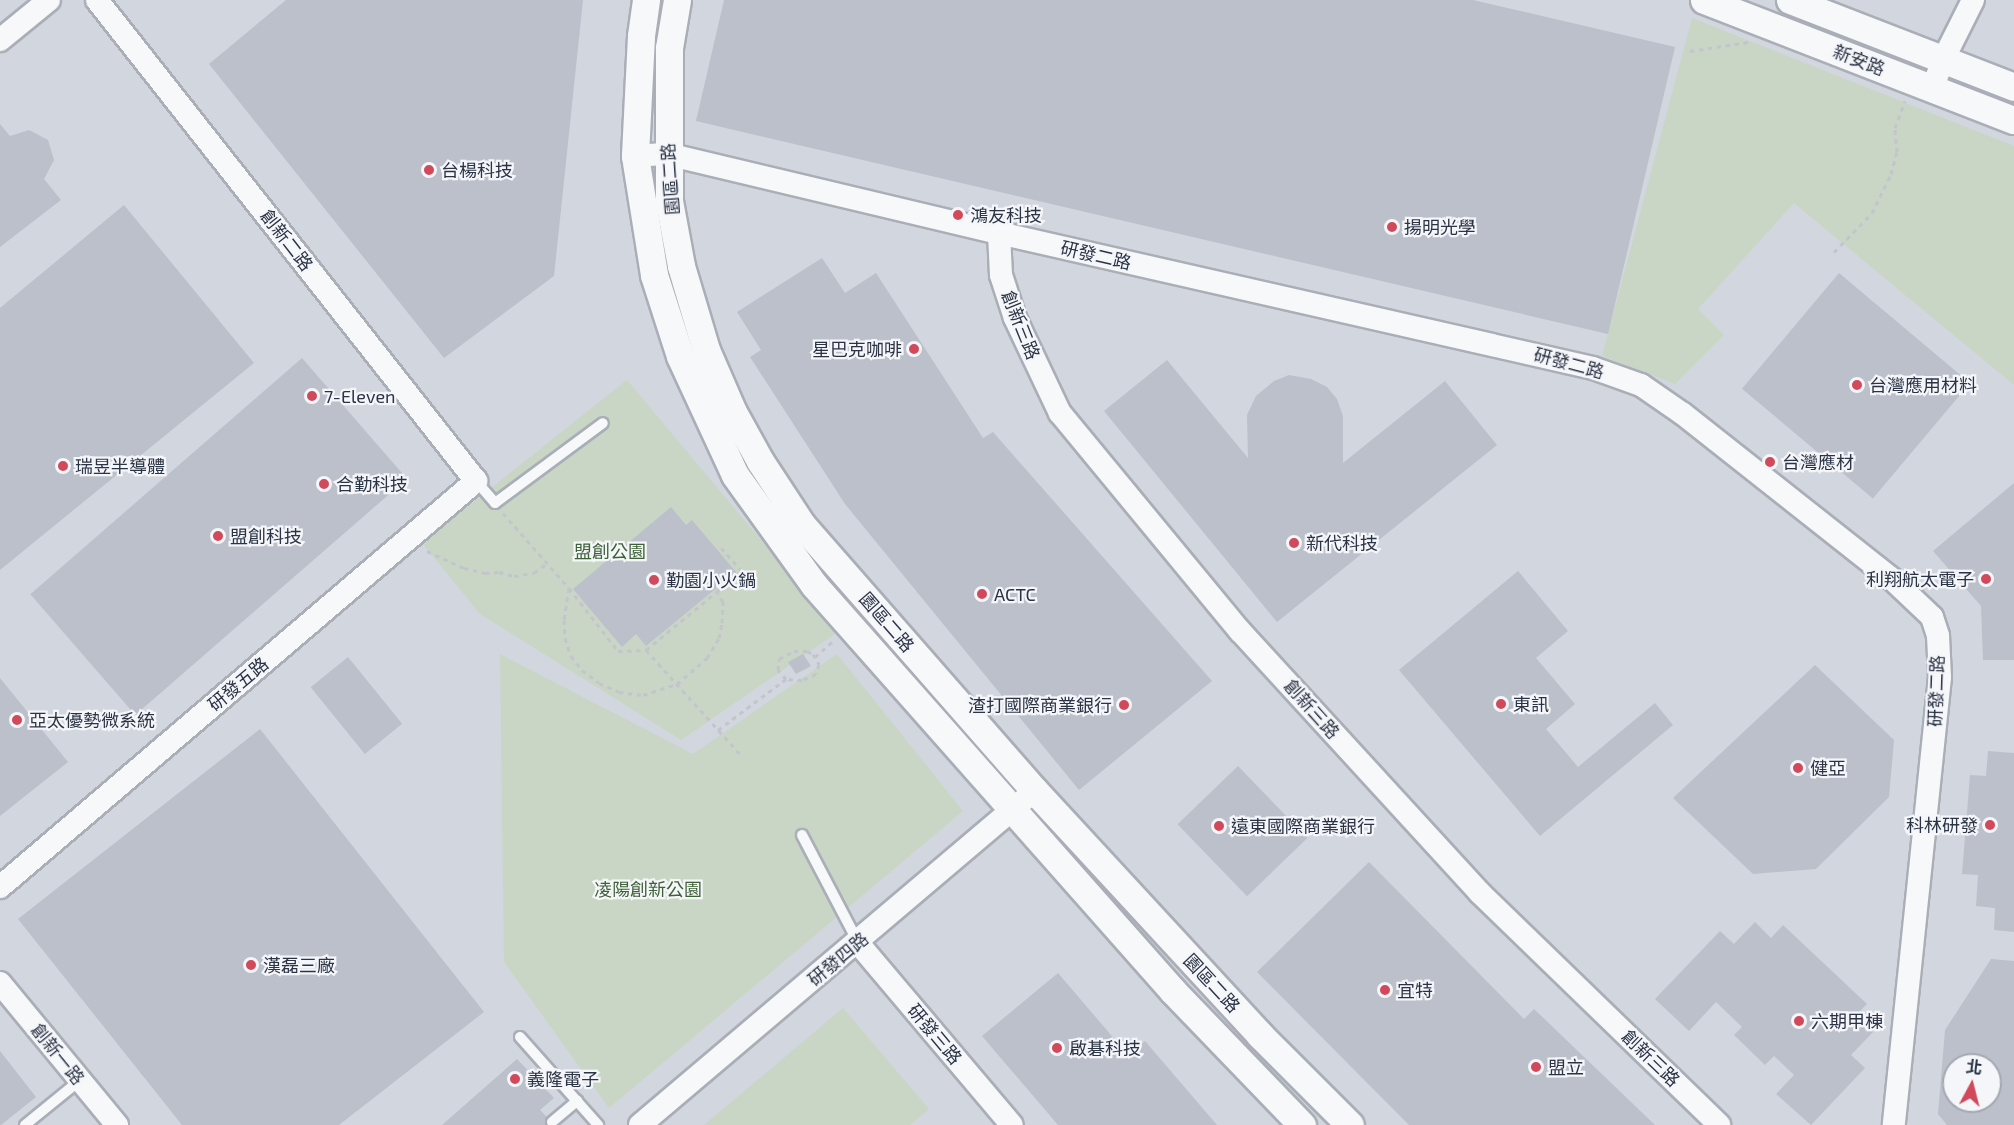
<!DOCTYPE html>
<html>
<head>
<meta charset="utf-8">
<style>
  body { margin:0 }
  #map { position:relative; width:2014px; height:1125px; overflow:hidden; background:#e4e7ec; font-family:"Exo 2","Noto Sans TC",sans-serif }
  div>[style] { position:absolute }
  .built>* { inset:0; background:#d2d6de }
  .green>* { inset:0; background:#c9d6c5 }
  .building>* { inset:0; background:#bbc0ca; transform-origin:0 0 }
  .path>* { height:3px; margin-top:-1.5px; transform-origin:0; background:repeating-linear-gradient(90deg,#c2c5cb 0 4.5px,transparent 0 9px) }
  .roads { filter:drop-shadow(2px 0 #a9aeb7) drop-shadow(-2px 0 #a9aeb7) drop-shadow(0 2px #a9aeb7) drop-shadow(0 -2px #a9aeb7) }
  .service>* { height:10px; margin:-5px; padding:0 5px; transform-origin:5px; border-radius:5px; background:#f7f8fa }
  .minor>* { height:22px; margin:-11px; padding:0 11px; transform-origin:11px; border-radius:11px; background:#f7f8fa }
  .tertiary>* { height:27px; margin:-13.5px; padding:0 13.5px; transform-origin:13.5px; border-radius:13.5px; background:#f7f8fa }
  .dots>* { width:16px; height:16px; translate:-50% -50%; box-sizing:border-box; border:3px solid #f4f6f9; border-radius:50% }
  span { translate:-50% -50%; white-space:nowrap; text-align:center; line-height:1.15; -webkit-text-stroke:4.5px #f4f6f9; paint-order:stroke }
  .street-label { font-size:18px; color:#2b3445 }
  .poi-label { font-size:18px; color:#2b3445 }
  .left { translate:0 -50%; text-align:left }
  .right { translate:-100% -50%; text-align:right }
  .park-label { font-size:18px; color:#3f6138 }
  .north { position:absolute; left:1942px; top:1053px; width:60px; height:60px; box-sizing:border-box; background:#f4f6f9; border:2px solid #a4a8b1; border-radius:50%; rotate:7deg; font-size:16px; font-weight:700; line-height:24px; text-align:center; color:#2b3445 }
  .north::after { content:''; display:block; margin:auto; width:21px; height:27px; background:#d1495b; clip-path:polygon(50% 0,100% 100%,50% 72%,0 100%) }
</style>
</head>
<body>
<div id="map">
  <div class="built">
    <div style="clip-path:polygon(evenodd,0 0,2014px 0,2014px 1125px,0 1125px,0 0,1954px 1065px,1990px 1065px,1990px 1101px,1954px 1101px,1954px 1065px)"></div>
  </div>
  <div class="green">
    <div style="clip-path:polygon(1692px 18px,2014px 146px,2014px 385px,1794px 203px,1698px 309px,1724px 335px,1675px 384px,1602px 356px)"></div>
    <div style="clip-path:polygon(627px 380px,838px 632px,681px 740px,480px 614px,422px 543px)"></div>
    <div style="clip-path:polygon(500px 654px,693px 754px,837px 654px,963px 811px,609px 1108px,504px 962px)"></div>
    <div style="clip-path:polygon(843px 1008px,929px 1109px,910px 1125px,704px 1125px)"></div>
  </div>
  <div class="building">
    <div style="clip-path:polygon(286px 0,583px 0,554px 276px,444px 358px,209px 64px)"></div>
    <div style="clip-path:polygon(724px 0,1473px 0,1675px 47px,1608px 334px,696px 121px)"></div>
    <div style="clip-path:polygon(0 124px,10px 136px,29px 130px,48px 140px,54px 160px,44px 179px,61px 200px,0 247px)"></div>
    <div style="clip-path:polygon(124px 205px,254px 363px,0 570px,0 308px)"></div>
    <div style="clip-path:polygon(822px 258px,845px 293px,876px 273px,983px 438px,993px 432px,1212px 681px,1079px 790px,845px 504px,750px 357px,761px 350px,737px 312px)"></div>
    <div style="left:1839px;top:273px;width:171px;height:151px;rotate:40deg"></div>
    <div style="left:302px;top:358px;width:160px;height:360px;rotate:49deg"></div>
    <div style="clip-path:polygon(1167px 360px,1248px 458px,1247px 415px,1256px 396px,1274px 381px,1289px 375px,1311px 379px,1327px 387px,1337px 399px,1343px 416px,1343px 463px,1445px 381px,1497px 445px,1277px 622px,1104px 411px)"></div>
    <div style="clip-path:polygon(2014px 483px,2014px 660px,1983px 660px,1981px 606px,1933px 551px)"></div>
    <div style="clip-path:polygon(671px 507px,686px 525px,692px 520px,736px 572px,646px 646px,636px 634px,622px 647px,573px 589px)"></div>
    <div style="clip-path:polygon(1518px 571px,1568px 631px,1536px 658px,1575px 704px,1546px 729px,1578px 767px,1655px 703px,1673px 725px,1540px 836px,1399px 670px)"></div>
    <div style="clip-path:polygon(803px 654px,811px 666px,796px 674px,788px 662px)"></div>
    <div style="left:348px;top:657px;width:86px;height:48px;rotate:51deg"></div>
    <div style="clip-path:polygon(1815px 665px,1894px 740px,1889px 797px,1816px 869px,1753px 874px,1673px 798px)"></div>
    <div style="clip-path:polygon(0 678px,68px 762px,0 816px)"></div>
    <div style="clip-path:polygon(260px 729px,484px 1012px,339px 1125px,182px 1125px,18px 919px)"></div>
    <div style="clip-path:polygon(1988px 751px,2014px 753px,2014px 932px,1994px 930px,1995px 908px,1976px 906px,1978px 875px,1962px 874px,1970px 775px,1986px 776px)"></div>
    <div style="left:1238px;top:766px;width:100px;height:84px;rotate:46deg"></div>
    <div style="clip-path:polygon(1369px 862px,1524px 1019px,1534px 1009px,1655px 1125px,1409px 1125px,1257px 972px)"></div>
    <div style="clip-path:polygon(1755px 922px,1771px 938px,1783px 925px,1867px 1004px,1856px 1015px,1873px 1032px,1851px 1055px,1865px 1068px,1811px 1125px,1776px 1094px,1794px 1075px,1774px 1056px,1765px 1065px,1734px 1035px,1742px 1027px,1716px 1002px,1689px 1031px,1655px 999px,1720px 931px,1734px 944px)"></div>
    <div style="clip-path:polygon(evenodd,1991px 959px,2014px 961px,2014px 1125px,1947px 1125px,1938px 1114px,1945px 1030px,1991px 959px,1954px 1065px,1990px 1065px,1990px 1101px,1954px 1101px,1954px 1065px)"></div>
    <div style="clip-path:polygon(1058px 973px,1128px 1055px,1145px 1041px,1217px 1125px,1058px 1125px,982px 1036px)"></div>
    <div style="clip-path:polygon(0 1051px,36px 1097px,1px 1125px,0 1125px)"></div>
    <div style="clip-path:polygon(517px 1059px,554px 1098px,540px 1110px,547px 1117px,545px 1125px,442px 1125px)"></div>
  </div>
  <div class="path">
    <div style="left:1690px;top:51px;width:59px;rotate:-8.8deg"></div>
    <div style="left:1834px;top:252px;width:54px;rotate:-45.7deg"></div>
    <div style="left:1872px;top:213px;width:43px;rotate:-64deg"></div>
    <div style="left:1891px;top:174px;width:23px;rotate:-75deg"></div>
    <div style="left:1897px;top:152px;width:24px;rotate:-95deg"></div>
    <div style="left:1895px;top:128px;width:29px;rotate:-70deg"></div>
    <div style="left:503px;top:513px;width:100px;rotate:48.7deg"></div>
    <div style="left:569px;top:588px;width:80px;rotate:52.1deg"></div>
    <div style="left:618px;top:651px;width:28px;rotate:-2deg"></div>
    <div style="left:646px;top:650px;width:124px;rotate:-39.5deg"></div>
    <div style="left:742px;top:571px;width:31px;rotate:-132deg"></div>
    <div style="left:427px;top:551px;width:41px;rotate:24.7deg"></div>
    <div style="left:464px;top:568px;width:22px;rotate:13deg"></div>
    <div style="left:485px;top:573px;width:14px;rotate:-4deg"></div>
    <div style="left:499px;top:572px;width:16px;rotate:15deg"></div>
    <div style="left:514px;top:576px;width:20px;rotate:-9deg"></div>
    <div style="left:534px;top:573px;width:15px;rotate:-37deg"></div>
    <div style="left:569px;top:588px;width:32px;rotate:99deg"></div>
    <div style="left:564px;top:620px;width:18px;rotate:87deg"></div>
    <div style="left:565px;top:638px;width:19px;rotate:72deg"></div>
    <div style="left:571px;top:656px;width:18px;rotate:52deg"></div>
    <div style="left:582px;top:670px;width:21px;rotate:37deg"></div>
    <div style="left:599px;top:683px;width:22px;rotate:24deg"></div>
    <div style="left:619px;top:692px;width:24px;rotate:7deg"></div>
    <div style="left:643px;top:695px;width:36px;rotate:-18deg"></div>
    <div style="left:677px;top:684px;width:40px;rotate:-41deg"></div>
    <div style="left:707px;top:658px;width:23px;rotate:-59deg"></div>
    <div style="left:719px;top:638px;width:15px;rotate:-79deg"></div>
    <div style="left:722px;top:623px;width:21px;rotate:-87deg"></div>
    <div style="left:723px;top:602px;width:10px;rotate:-119deg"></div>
    <div style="left:646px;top:650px;width:142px;rotate:47.9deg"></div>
    <div style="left:815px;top:657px;width:25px;rotate:-42deg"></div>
    <div style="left:718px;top:730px;width:85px;rotate:-36.9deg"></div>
    <div style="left:786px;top:679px;width:12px;rotate:-132deg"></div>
    <div style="left:778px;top:670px;width:11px;rotate:-85deg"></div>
    <div style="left:779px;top:659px;width:17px;rotate:-28deg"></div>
    <div style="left:794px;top:651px;width:13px"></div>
    <div style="left:807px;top:651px;width:7px;rotate:27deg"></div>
    <div style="left:813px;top:654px;width:12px;rotate:59deg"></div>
    <div style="left:819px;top:664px;width:10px;rotate:107deg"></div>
    <div style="left:816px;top:674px;width:15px;rotate:157deg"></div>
    <div style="left:802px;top:680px;width:16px;rotate:-176deg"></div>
  </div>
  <div class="roads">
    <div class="service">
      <div style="left:476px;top:481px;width:29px;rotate:49deg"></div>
      <div style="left:495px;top:503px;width:134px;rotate:-36.5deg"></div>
      <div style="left:802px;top:835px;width:121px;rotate:62.4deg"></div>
      <div style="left:520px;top:1037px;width:118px;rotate:48.4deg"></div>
      <div style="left:552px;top:1122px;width:33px;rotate:-40deg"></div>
      <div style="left:25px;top:1125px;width:70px;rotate:-39.2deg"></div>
    </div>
    <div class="minor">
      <div style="left:0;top:40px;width:63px;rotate:-39.2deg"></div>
      <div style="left:1932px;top:89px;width:31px;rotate:-69deg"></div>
      <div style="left:1943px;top:60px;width:67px;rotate:-63.4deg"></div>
      <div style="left:635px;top:156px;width:32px;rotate:-4deg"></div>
      <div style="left:667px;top:154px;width:341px;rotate:13.4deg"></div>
      <div style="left:999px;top:233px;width:609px;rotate:12.8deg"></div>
      <div style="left:1593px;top:368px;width:51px;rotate:19.5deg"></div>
      <div style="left:1641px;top:385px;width:51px;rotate:34.6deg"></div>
      <div style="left:1683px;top:414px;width:266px;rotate:38.3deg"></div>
      <div style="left:1892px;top:579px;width:55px;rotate:43.5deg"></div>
      <div style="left:1932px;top:617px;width:20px;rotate:72deg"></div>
      <div style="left:1938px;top:636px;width:41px;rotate:87.2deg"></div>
      <div style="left:1940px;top:677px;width:450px;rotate:95.9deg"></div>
      <div style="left:999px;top:233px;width:42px;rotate:87.3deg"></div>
      <div style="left:1001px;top:275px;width:45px;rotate:72deg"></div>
      <div style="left:1015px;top:318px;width:105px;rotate:64.7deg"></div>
      <div style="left:1060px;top:413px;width:283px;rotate:50.5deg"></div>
      <div style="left:1240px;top:631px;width:355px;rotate:47.5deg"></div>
      <div style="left:1480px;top:893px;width:333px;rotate:44.1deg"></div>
      <div style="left:0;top:887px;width:626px;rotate:-40.46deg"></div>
      <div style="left:476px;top:481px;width:612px;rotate:-128.24deg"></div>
      <div style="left:858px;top:943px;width:238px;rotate:49.8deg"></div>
      <div style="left:0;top:983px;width:184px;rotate:50.5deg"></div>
      <div style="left:640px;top:1125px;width:506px;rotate:-40.27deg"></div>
    </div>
    <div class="tertiary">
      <div style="left:646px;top:0;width:36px;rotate:98deg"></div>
      <div style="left:641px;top:36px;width:120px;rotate:92.9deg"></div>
      <div style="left:635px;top:156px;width:121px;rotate:80.9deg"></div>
      <div style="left:654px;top:275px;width:85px;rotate:72.2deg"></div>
      <div style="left:680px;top:356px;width:131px;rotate:65.2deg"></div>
      <div style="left:735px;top:475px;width:135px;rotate:54.3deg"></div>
      <div style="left:814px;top:585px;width:542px;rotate:48.52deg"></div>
      <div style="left:1173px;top:991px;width:186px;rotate:46.1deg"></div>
      <div style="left:677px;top:0;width:49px;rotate:99.5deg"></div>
      <div style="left:669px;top:48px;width:153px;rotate:90deg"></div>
      <div style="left:669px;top:201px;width:66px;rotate:79.5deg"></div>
      <div style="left:681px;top:266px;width:88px;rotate:73.4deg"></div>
      <div style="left:706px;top:350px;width:68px;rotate:66.5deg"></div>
      <div style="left:733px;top:412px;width:56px;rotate:61.1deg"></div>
      <div style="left:760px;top:461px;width:77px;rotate:56.7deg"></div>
      <div style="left:802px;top:525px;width:354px;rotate:48.8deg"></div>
      <div style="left:1035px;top:791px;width:332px;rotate:47.3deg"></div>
      <div style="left:1260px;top:1035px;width:127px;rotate:45deg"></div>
      <div style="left:1704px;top:0;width:332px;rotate:21.2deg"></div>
      <div style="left:1790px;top:0;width:240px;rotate:21.2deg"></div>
    </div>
  </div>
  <div class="dots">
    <div style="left:429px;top:170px;background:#d1495b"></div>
    <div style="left:958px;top:215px;background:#d1495b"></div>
    <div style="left:1392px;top:227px;background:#d1495b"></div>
    <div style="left:914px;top:349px;background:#d1495b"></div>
    <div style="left:1857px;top:385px;background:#d1495b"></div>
    <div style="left:312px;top:396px;background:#d1495b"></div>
    <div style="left:1770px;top:462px;background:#d1495b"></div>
    <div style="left:63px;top:466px;background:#d1495b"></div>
    <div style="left:324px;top:484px;background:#d1495b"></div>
    <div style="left:218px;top:536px;background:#d1495b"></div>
    <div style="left:1294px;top:543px;background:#d1495b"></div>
    <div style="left:1986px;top:579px;background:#d1495b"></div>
    <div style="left:654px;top:580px;background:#d1495b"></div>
    <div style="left:982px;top:594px;background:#d1495b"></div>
    <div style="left:1501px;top:704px;background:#d1495b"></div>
    <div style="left:1124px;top:705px;background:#d1495b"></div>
    <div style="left:17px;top:720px;background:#d1495b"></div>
    <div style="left:1798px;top:768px;background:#d1495b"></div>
    <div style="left:1990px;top:825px;background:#d1495b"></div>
    <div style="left:1219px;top:826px;background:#d1495b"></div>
    <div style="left:251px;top:965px;background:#d1495b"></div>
    <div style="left:1385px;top:990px;background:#d1495b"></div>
    <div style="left:1799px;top:1021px;background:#d1495b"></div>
    <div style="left:1057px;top:1048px;background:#d1495b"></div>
    <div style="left:1536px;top:1067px;background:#d1495b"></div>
    <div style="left:515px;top:1079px;background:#d1495b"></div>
  </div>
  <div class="street-label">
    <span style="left:1859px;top:60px;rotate:21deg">新安路</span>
    <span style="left:670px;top:179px;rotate:-94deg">園區二路</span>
    <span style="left:287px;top:240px;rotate:52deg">創新二路</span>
    <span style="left:1096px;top:255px;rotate:13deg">研發二路</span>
    <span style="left:1021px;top:325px;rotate:68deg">創新三路</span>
    <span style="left:1569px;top:363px;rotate:15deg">研發二路</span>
    <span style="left:887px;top:622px;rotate:49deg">園區二路</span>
    <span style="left:238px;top:684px;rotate:-40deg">研發五路</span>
    <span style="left:1936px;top:691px;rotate:-88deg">研發二路</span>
    <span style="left:1312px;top:709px;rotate:48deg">創新三路</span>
    <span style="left:838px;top:959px;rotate:-40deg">研發四路</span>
    <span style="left:1212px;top:983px;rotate:47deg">園區二路</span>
    <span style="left:935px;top:1034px;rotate:50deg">研發三路</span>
    <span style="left:58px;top:1054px;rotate:51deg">創新一路</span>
    <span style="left:1651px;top:1058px;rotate:44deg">創新三路</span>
  </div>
  <div class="poi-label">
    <span class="left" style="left:441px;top:170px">台楊科技</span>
    <span class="left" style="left:970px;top:215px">鴻友科技</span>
    <span class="left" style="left:1404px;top:227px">揚明光學</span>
    <span class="right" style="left:902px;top:349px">星巴克咖啡</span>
    <span class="left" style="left:1869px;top:385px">台灣應用材料</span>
    <span class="left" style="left:324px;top:396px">7-Eleven</span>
    <span class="left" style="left:1782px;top:462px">台灣應材</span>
    <span class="left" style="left:75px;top:466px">瑞昱半導體</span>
    <span class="left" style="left:336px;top:484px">合勤科技</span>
    <span class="left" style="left:230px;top:536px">盟創科技</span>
    <span class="left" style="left:1306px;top:543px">新代科技</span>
    <span class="right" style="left:1974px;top:579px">利翔航太電子</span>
    <span class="left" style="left:666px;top:580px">勤園小火鍋</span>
    <span class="left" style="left:994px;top:594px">ACTC</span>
    <span class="left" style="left:1513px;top:704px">東訊</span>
    <span class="right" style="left:1112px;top:705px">渣打國際商業銀行</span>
    <span class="left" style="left:29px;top:720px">亞太優勢微系統</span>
    <span class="left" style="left:1810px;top:768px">健亞</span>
    <span class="right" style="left:1978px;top:825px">科林研發</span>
    <span class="left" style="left:1231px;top:826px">遠東國際商業銀行</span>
    <span class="left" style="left:263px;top:965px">漢磊三廠</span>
    <span class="left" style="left:1397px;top:990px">宜特</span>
    <span class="left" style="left:1811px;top:1021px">六期甲棟</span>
    <span class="left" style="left:1069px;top:1048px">啟碁科技</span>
    <span class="left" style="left:1548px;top:1067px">盟立</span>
    <span class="left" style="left:527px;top:1079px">義隆電子</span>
  </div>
  <div class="park-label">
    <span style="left:610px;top:551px">盟創公園</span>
    <span style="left:648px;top:889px">凌陽創新公園</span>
  </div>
  <div class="north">北</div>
</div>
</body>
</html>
